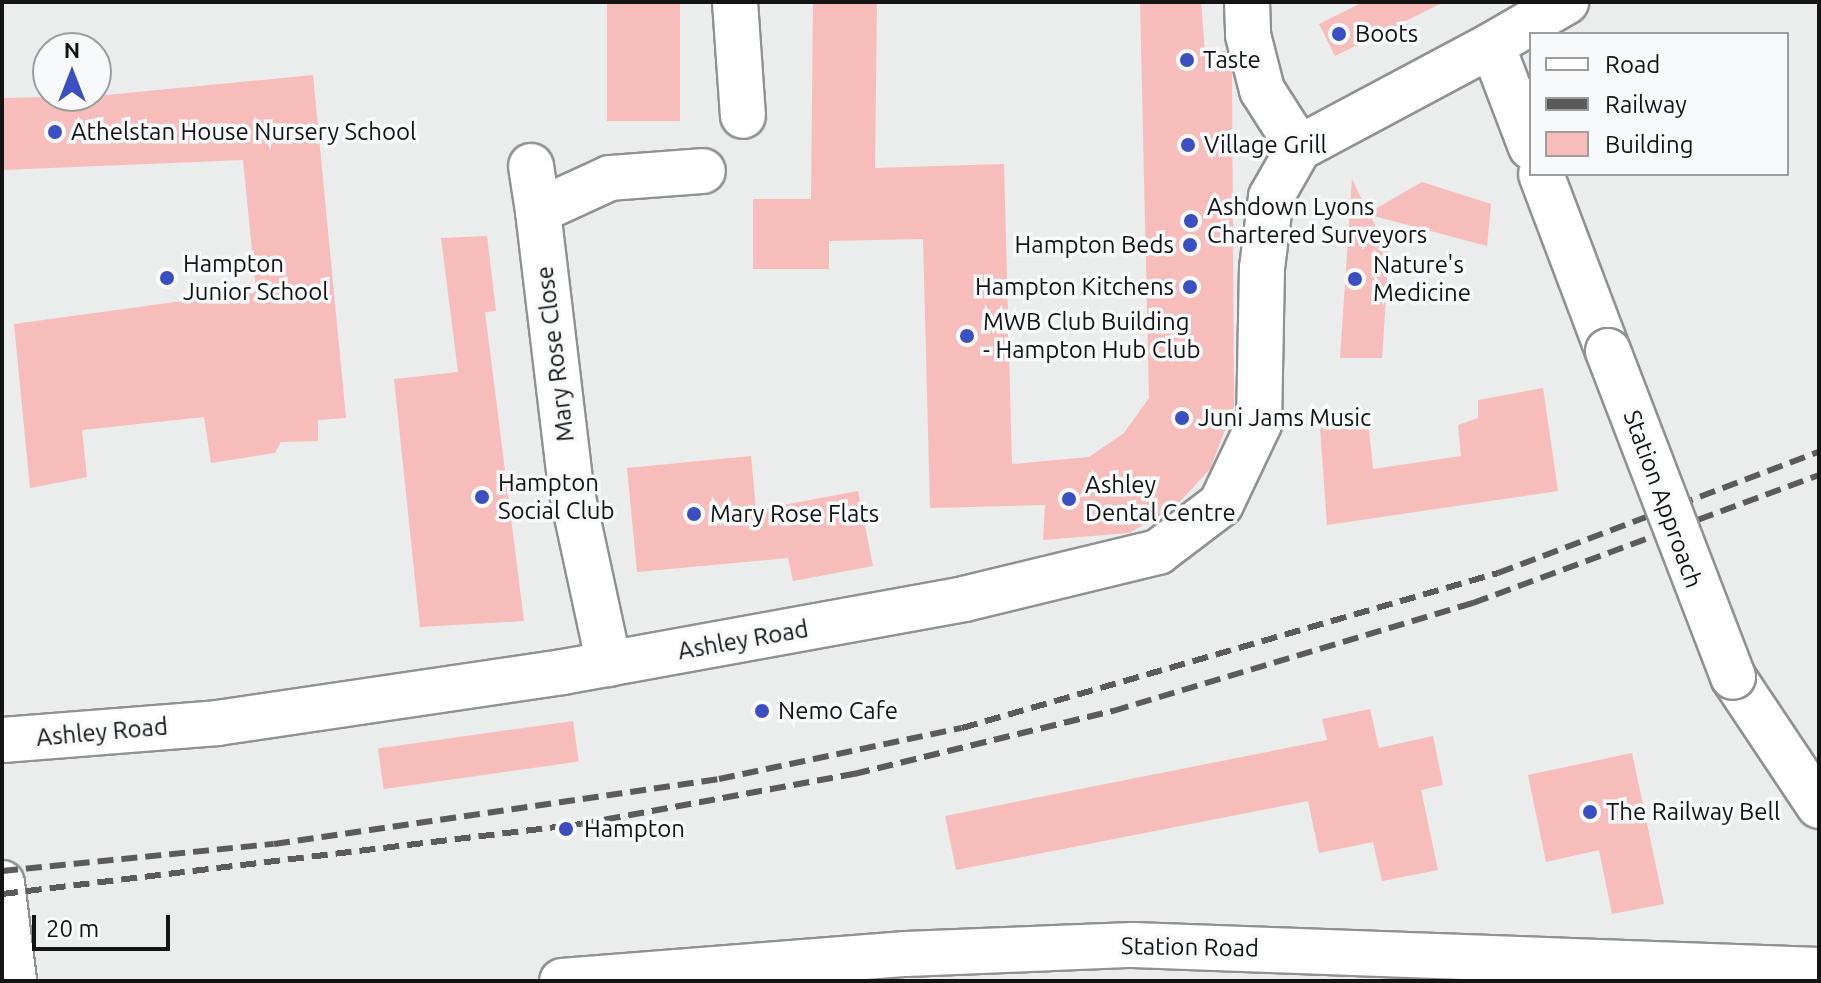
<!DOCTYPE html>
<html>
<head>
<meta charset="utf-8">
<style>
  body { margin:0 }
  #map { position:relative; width:1821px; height:983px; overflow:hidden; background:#ebecec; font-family:Ubuntu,sans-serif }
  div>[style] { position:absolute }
  .building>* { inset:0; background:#f6bdbb; transform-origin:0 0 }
  .roads { filter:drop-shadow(2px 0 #909192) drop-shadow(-2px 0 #909192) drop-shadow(0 2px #909192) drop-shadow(0 -2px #909192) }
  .minor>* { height:44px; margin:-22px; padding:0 22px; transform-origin:22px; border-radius:22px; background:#fff }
  .rail>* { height:6px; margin-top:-3px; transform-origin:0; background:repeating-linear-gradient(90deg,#5b5b5b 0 16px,transparent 0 24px) }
  .bridges { filter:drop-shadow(2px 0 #909192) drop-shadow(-2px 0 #909192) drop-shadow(0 2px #909192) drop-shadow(0 -2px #909192) }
  .minor-bridge>* { height:44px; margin:-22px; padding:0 22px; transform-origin:22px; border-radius:22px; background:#fff }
  .dots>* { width:22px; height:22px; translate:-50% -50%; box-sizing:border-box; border:4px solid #f8f9fa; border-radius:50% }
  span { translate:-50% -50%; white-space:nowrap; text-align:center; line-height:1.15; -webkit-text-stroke:7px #f8f9fa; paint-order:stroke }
  .poi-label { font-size:24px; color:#141414 }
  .left { translate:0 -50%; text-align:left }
  .right { translate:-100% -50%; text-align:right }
  .street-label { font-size:24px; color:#141414 }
  .frame { position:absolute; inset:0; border:4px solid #141414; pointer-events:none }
  .legend { position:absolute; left:1529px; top:32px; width:260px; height:144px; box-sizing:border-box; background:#f8f9fa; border:2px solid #9d9d9e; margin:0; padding:10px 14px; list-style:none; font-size:24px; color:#141414 }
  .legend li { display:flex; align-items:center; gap:16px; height:40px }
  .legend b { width:40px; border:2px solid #9d9d9e }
  .north { position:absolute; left:32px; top:32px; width:80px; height:80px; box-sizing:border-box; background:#f8f9fa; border:2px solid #9d9d9e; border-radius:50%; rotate:0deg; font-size:22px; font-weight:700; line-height:32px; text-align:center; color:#141414 }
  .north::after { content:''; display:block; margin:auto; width:28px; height:36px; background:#3c4fc2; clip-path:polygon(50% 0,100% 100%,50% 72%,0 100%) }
  .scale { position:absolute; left:32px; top:915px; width:138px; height:36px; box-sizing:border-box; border:4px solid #141414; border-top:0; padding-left:10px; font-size:24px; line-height:28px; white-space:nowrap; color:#141414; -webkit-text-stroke:6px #f8f9fa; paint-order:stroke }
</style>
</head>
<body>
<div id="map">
  <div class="building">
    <div style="left:607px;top:2px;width:73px;height:119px"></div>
    <div style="clip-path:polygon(813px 2px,877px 2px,875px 168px,1004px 164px,1012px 464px,1089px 457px,1124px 433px,1149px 398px,1140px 2px,1201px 2px,1205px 51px,1226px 51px,1232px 72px,1234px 407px,1210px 469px,1175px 507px,1129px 533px,1043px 540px,1045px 505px,930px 508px,923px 239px,829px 241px,829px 269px,753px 269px,753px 199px,811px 199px)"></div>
    <div style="clip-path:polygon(1363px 2px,1444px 2px,1335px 56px,1319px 24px)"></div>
    <div style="clip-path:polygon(313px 75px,346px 418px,318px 420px,318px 441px,281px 442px,275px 453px,211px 463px,204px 417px,82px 430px,87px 477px,30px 488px,14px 324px,256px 291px,243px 160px,2px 170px,2px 98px,96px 96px)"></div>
    <div style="clip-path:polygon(1352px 179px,1368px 213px,1422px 182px,1491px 204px,1487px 246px,1370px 215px,1389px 253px,1382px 358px,1340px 358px)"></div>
    <div style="clip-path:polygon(487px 236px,496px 311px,485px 312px,524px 621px,420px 627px,394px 379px,458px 372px,441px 238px)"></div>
    <div style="clip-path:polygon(1543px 388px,1558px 491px,1327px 525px,1320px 428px,1368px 420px,1373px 469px,1461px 456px,1458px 425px,1478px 418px,1478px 400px)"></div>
    <div style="clip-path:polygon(751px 456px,756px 510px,858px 491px,873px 566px,793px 581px,788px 558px,637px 572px,627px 468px)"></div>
    <div style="clip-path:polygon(1370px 709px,1379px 748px,1433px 736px,1443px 785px,1421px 790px,1438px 870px,1382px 881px,1373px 842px,1319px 853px,1308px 801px,956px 870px,945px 816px,1327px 740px,1322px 719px)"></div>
    <div style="left:573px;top:721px;width:41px;height:197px;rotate:82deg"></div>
    <div style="clip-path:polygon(1632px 753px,1664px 904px,1612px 914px,1599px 850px,1546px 862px,1528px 775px)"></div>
  </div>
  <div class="roads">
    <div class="minor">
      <div style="left:735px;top:2px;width:114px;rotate:86deg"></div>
      <div style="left:1247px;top:2px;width:33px;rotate:88deg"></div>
      <div style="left:1248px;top:35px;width:57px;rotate:75.7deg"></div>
      <div style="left:1262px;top:90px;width:69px;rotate:57.5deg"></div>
      <div style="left:1492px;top:45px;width:86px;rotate:-30.2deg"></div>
      <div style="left:1299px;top:148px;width:219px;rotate:-28.1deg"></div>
      <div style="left:1492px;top:45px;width:109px;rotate:69.1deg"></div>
      <div style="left:531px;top:166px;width:46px;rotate:81.2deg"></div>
      <div style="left:1541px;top:174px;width:189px;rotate:69.3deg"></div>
      <div style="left:609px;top:664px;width:180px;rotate:-102.2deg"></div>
      <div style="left:571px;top:488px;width:279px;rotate:-96.8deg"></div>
      <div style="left:538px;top:211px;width:79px;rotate:-24.6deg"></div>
      <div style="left:610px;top:178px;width:93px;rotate:-4.3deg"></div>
      <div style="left:1733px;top:677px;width:155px;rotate:56.3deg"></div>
      <div style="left:2px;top:740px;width:216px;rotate:-4.5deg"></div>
      <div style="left:217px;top:723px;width:350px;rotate:-8.4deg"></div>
      <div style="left:563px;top:672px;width:408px;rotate:-10.3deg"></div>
      <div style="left:964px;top:599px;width:200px;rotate:-13.6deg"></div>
      <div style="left:1158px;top:552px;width:79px;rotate:-37.3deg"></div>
      <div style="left:1221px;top:504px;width:89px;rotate:-64.6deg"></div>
      <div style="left:1259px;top:424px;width:156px;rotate:-88.9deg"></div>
      <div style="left:1262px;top:268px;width:72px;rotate:-82.8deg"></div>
      <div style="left:1271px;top:197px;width:56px;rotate:-60.3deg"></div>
      <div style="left:2px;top:883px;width:99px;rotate:83deg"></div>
      <div style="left:562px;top:981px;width:345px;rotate:-4.5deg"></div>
      <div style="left:906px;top:954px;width:227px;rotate:-2.3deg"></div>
      <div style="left:1133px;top:945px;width:686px;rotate:2.09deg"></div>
    </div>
  </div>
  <div class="rail">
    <div style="left:2px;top:871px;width:273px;rotate:-5.7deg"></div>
    <div style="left:274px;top:844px;width:450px;rotate:-8.3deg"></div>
    <div style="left:719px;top:779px;width:248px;rotate:-11.9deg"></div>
    <div style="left:962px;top:728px;width:558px;rotate:-16.13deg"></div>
    <div style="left:1498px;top:573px;width:343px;rotate:-20.7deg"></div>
    <div style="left:2px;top:894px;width:583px;rotate:-6.89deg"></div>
    <div style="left:581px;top:824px;width:278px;rotate:-10.4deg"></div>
    <div style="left:854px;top:774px;width:267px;rotate:-13.7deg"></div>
    <div style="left:1113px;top:711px;width:376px;rotate:-16.7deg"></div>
    <div style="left:1473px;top:603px;width:369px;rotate:-20.3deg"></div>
  </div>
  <div class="bridges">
    <div class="minor-bridge">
      <div style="left:1608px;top:351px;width:349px;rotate:69deg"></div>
    </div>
  </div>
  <div class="dots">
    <div style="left:1339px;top:34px;background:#3c4fc2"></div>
    <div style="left:1187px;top:60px;background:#3c4fc2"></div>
    <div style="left:55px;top:132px;background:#3c4fc2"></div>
    <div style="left:1188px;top:145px;background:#3c4fc2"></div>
    <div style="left:1191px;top:221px;background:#3c4fc2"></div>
    <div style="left:1190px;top:245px;background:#3c4fc2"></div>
    <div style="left:167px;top:278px;background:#3c4fc2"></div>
    <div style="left:1355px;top:279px;background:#3c4fc2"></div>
    <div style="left:1190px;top:287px;background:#3c4fc2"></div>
    <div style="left:967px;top:336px;background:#3c4fc2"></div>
    <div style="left:1182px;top:418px;background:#3c4fc2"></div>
    <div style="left:482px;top:497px;background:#3c4fc2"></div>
    <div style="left:1069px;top:499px;background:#3c4fc2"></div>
    <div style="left:694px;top:514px;background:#3c4fc2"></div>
    <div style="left:762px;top:711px;background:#3c4fc2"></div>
    <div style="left:1590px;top:812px;background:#3c4fc2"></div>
    <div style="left:566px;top:829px;background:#3c4fc2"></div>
  </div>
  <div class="poi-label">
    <span class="left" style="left:1355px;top:34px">Boots</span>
    <span class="left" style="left:1203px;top:60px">Taste</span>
    <span class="left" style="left:71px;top:132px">Athelstan House Nursery School</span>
    <span class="left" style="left:1204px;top:145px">Village Grill</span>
    <span class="left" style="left:1207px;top:221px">Ashdown Lyons<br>Chartered Surveyors</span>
    <span class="right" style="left:1174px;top:245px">Hampton Beds</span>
    <span class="left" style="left:183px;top:278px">Hampton<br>Junior School</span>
    <span class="left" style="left:1373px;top:279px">Nature's<br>Medicine</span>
    <span class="right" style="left:1174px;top:287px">Hampton Kitchens</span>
    <span class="left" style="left:983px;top:336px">MWB Club Building<br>- Hampton Hub Club</span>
    <span class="left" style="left:1198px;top:418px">Juni Jams Music</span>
    <span class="left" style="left:498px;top:497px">Hampton<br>Social Club</span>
    <span class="left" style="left:1085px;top:499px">Ashley<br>Dental Centre</span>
    <span class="left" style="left:710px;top:514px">Mary Rose Flats</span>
    <span class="left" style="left:778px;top:711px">Nemo Cafe</span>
    <span class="left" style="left:1606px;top:812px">The Railway Bell</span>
    <span class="left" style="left:584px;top:829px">Hampton</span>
  </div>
  <div class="street-label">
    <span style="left:555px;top:354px;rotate:-97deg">Mary Rose Close</span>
    <span style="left:1663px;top:499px;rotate:70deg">Station Approach</span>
    <span style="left:743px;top:640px;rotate:-10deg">Ashley Road</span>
    <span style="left:102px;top:732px;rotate:-5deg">Ashley Road</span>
    <span style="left:1190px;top:947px;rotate:1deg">Station Road</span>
  </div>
  <div class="frame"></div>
  <ul class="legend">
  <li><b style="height:10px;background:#fff"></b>Road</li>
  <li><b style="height:10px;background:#5b5b5b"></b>Railway</li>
  <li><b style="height:22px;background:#f6bdbb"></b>Building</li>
  </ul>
  <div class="north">N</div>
  <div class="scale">20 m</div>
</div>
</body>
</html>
